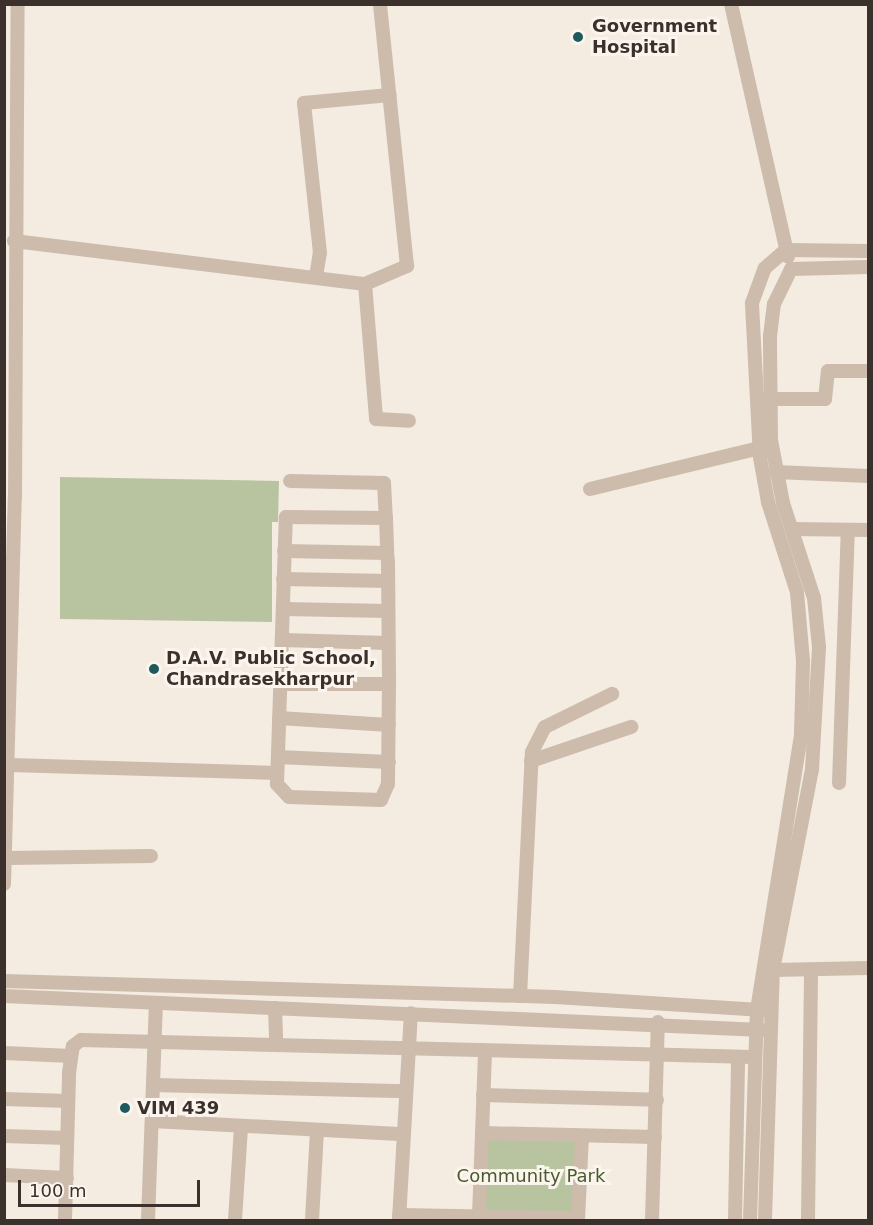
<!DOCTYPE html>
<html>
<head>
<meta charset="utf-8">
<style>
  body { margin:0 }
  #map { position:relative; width:873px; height:1225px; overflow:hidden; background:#f4ebe1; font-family:"DejaVu Sans",sans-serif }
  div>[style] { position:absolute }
  .green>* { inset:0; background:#b8c4a0; transform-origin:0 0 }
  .minor>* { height:14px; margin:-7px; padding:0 7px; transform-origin:7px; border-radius:7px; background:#cdbbac }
  .dots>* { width:16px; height:16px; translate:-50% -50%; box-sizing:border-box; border:3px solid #fbf5ee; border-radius:50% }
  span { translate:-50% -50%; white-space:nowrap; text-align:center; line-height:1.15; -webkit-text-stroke:6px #fbf5ee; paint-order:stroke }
  .poi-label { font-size:18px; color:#3b302b; font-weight:700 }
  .left { translate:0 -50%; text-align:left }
  .park-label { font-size:18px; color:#4a5a2e }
  .frame { position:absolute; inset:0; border:6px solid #3b302b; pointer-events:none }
  .scale { position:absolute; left:18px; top:1180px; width:182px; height:27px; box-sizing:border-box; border:3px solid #3b302b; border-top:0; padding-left:8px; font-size:18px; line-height:21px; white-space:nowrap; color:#3b302b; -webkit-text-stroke:4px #fbf5ee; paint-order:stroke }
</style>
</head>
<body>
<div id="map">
  <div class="green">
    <div style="clip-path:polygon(60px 477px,279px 481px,278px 522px,272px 522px,272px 622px,60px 619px)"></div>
    <div style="left:482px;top:1133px;width:100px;height:83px;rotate:2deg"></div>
  </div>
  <div class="minor">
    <div style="left:731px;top:4px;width:259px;rotate:77.3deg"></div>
    <div style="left:14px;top:241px;width:354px;rotate:7deg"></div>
    <div style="left:365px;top:284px;width:46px;rotate:-23.2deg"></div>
    <div style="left:407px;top:266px;width:263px;rotate:-95.9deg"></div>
    <div style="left:316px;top:277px;width:24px;rotate:-81deg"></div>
    <div style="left:320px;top:253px;width:151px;rotate:-96.1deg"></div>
    <div style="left:304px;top:103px;width:86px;rotate:-5.3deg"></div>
    <div style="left:365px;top:284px;width:135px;rotate:85.3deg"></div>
    <div style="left:376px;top:419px;width:33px;rotate:3deg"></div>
    <div style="left:767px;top:399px;width:58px"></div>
    <div style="left:825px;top:399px;width:28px;rotate:-84deg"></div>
    <div style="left:828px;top:371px;width:40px"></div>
    <div style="left:776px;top:472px;width:92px;rotate:2.5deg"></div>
    <div style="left:290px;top:481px;width:94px;rotate:1.2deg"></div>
    <div style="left:384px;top:483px;width:35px;rotate:87deg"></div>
    <div style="left:386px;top:518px;width:35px;rotate:88deg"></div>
    <div style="left:387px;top:553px;width:9px;rotate:84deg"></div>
    <div style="left:388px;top:562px;width:122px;rotate:89.5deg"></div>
    <div style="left:389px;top:684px;width:100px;rotate:90.6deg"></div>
    <div style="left:388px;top:784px;width:17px;rotate:114deg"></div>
    <div style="left:381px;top:800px;width:92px;rotate:-178.1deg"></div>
    <div style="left:289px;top:797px;width:18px;rotate:-133deg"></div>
    <div style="left:277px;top:784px;width:267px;rotate:-88.1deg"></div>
    <div style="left:286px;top:517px;width:100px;rotate:0.6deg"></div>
    <div style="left:590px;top:489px;width:174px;rotate:-13.6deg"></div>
    <div style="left:792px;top:529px;width:76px;rotate:0.8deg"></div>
    <div style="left:284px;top:551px;width:103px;rotate:1.1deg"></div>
    <div style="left:283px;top:579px;width:105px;rotate:1.1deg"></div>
    <div style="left:283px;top:609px;width:105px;rotate:1.1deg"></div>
    <div style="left:282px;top:640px;width:106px;rotate:1.6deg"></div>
    <div style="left:281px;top:684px;width:108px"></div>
    <div style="left:279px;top:718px;width:110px;rotate:3.6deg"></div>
    <div style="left:278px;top:757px;width:111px;rotate:2.6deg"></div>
    <div style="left:531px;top:761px;width:106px;rotate:-18.8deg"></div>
    <div style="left:10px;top:765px;width:267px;rotate:1.7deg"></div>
    <div style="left:839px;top:783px;width:253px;rotate:-88deg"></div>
    <div style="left:7px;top:858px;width:144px;rotate:-0.8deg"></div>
    <div style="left:4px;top:884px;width:387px;rotate:-88.4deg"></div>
    <div style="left:15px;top:497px;width:493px;rotate:-89.7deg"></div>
    <div style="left:773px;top:970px;width:95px;rotate:-1.2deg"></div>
    <div style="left:4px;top:981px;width:551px;rotate:1.66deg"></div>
    <div style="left:555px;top:997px;width:209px;rotate:3.6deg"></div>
    <div style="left:4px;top:996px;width:758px;rotate:2.57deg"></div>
    <div style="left:520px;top:996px;width:244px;rotate:-87.2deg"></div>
    <div style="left:532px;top:752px;width:28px;rotate:-63deg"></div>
    <div style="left:545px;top:727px;width:75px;rotate:-26.2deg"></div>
    <div style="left:275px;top:1008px;width:36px;rotate:88deg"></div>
    <div style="left:4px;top:1053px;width:67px;rotate:2.6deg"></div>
    <div style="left:154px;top:1085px;width:252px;rotate:1.4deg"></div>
    <div style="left:483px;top:1095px;width:174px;rotate:1.6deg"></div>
    <div style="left:4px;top:1099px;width:64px;rotate:1.8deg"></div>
    <div style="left:152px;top:1121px;width:252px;rotate:3deg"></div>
    <div style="left:482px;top:1133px;width:173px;rotate:1.3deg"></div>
    <div style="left:4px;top:1136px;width:63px;rotate:1.8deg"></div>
    <div style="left:4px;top:1175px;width:63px;rotate:2.7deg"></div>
    <div style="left:399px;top:1215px;width:179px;rotate:1deg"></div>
    <div style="left:479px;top:1216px;width:165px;rotate:-87.9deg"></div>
    <div style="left:65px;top:1220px;width:147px;rotate:-88.4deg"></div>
    <div style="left:69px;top:1073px;width:27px;rotate:-82deg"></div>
    <div style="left:73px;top:1046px;width:10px;rotate:-37deg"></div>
    <div style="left:81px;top:1040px;width:672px;rotate:1.45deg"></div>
    <div style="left:148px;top:1220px;width:217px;rotate:-87.9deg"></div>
    <div style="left:235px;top:1220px;width:94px;rotate:-86.3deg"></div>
    <div style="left:312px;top:1220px;width:90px;rotate:-86.8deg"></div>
    <div style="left:399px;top:1220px;width:207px;rotate:-86.7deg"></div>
    <div style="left:578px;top:1220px;width:84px;rotate:-87.3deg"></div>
    <div style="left:652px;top:1220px;width:198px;rotate:-88.3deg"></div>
    <div style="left:735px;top:1220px;width:163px;rotate:-88.9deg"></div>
    <div style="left:750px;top:1220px;width:210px;rotate:-88.1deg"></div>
    <div style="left:757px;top:1010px;width:279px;rotate:-80.9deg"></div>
    <div style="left:801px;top:734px;width:73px;rotate:-88.4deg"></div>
    <div style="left:803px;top:661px;width:69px;rotate:-95deg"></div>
    <div style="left:797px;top:592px;width:95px;rotate:-107.9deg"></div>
    <div style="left:768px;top:502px;width:46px;rotate:-100.1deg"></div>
    <div style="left:760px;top:457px;width:154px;rotate:-93deg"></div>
    <div style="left:752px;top:303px;width:37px;rotate:-70deg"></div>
    <div style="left:765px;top:268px;width:28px;rotate:-41deg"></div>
    <div style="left:786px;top:250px;width:82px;rotate:0.7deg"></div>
    <div style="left:765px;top:1220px;width:250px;rotate:-88.2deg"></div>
    <div style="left:773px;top:970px;width:205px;rotate:-79deg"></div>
    <div style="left:812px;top:769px;width:122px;rotate:-86.7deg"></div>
    <div style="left:819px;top:647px;width:49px;rotate:-95.8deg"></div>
    <div style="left:814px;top:598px;width:100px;rotate:-108.1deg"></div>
    <div style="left:783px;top:503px;width:64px;rotate:-100.8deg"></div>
    <div style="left:771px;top:440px;width:104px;rotate:-90.6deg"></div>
    <div style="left:770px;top:336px;width:32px;rotate:-83deg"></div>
    <div style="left:774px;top:304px;width:39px;rotate:-64deg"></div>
    <div style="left:791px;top:269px;width:77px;rotate:-1.5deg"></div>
    <div style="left:808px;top:1220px;width:250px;rotate:-89.3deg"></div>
  </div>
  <div class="dots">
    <div style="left:578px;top:37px;background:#1f5a5e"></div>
    <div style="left:154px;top:669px;background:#1f5a5e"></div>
    <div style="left:125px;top:1108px;background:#1f5a5e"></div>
  </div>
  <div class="poi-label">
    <span class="left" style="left:592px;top:37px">Government<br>Hospital</span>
    <span class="left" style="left:166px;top:669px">D.A.V. Public School,<br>Chandrasekharpur</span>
    <span class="left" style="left:137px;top:1108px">VIM 439</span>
  </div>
  <div class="park-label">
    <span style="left:531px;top:1176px">Community Park</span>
  </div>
  <div class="frame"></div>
  <div class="scale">100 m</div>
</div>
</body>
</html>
